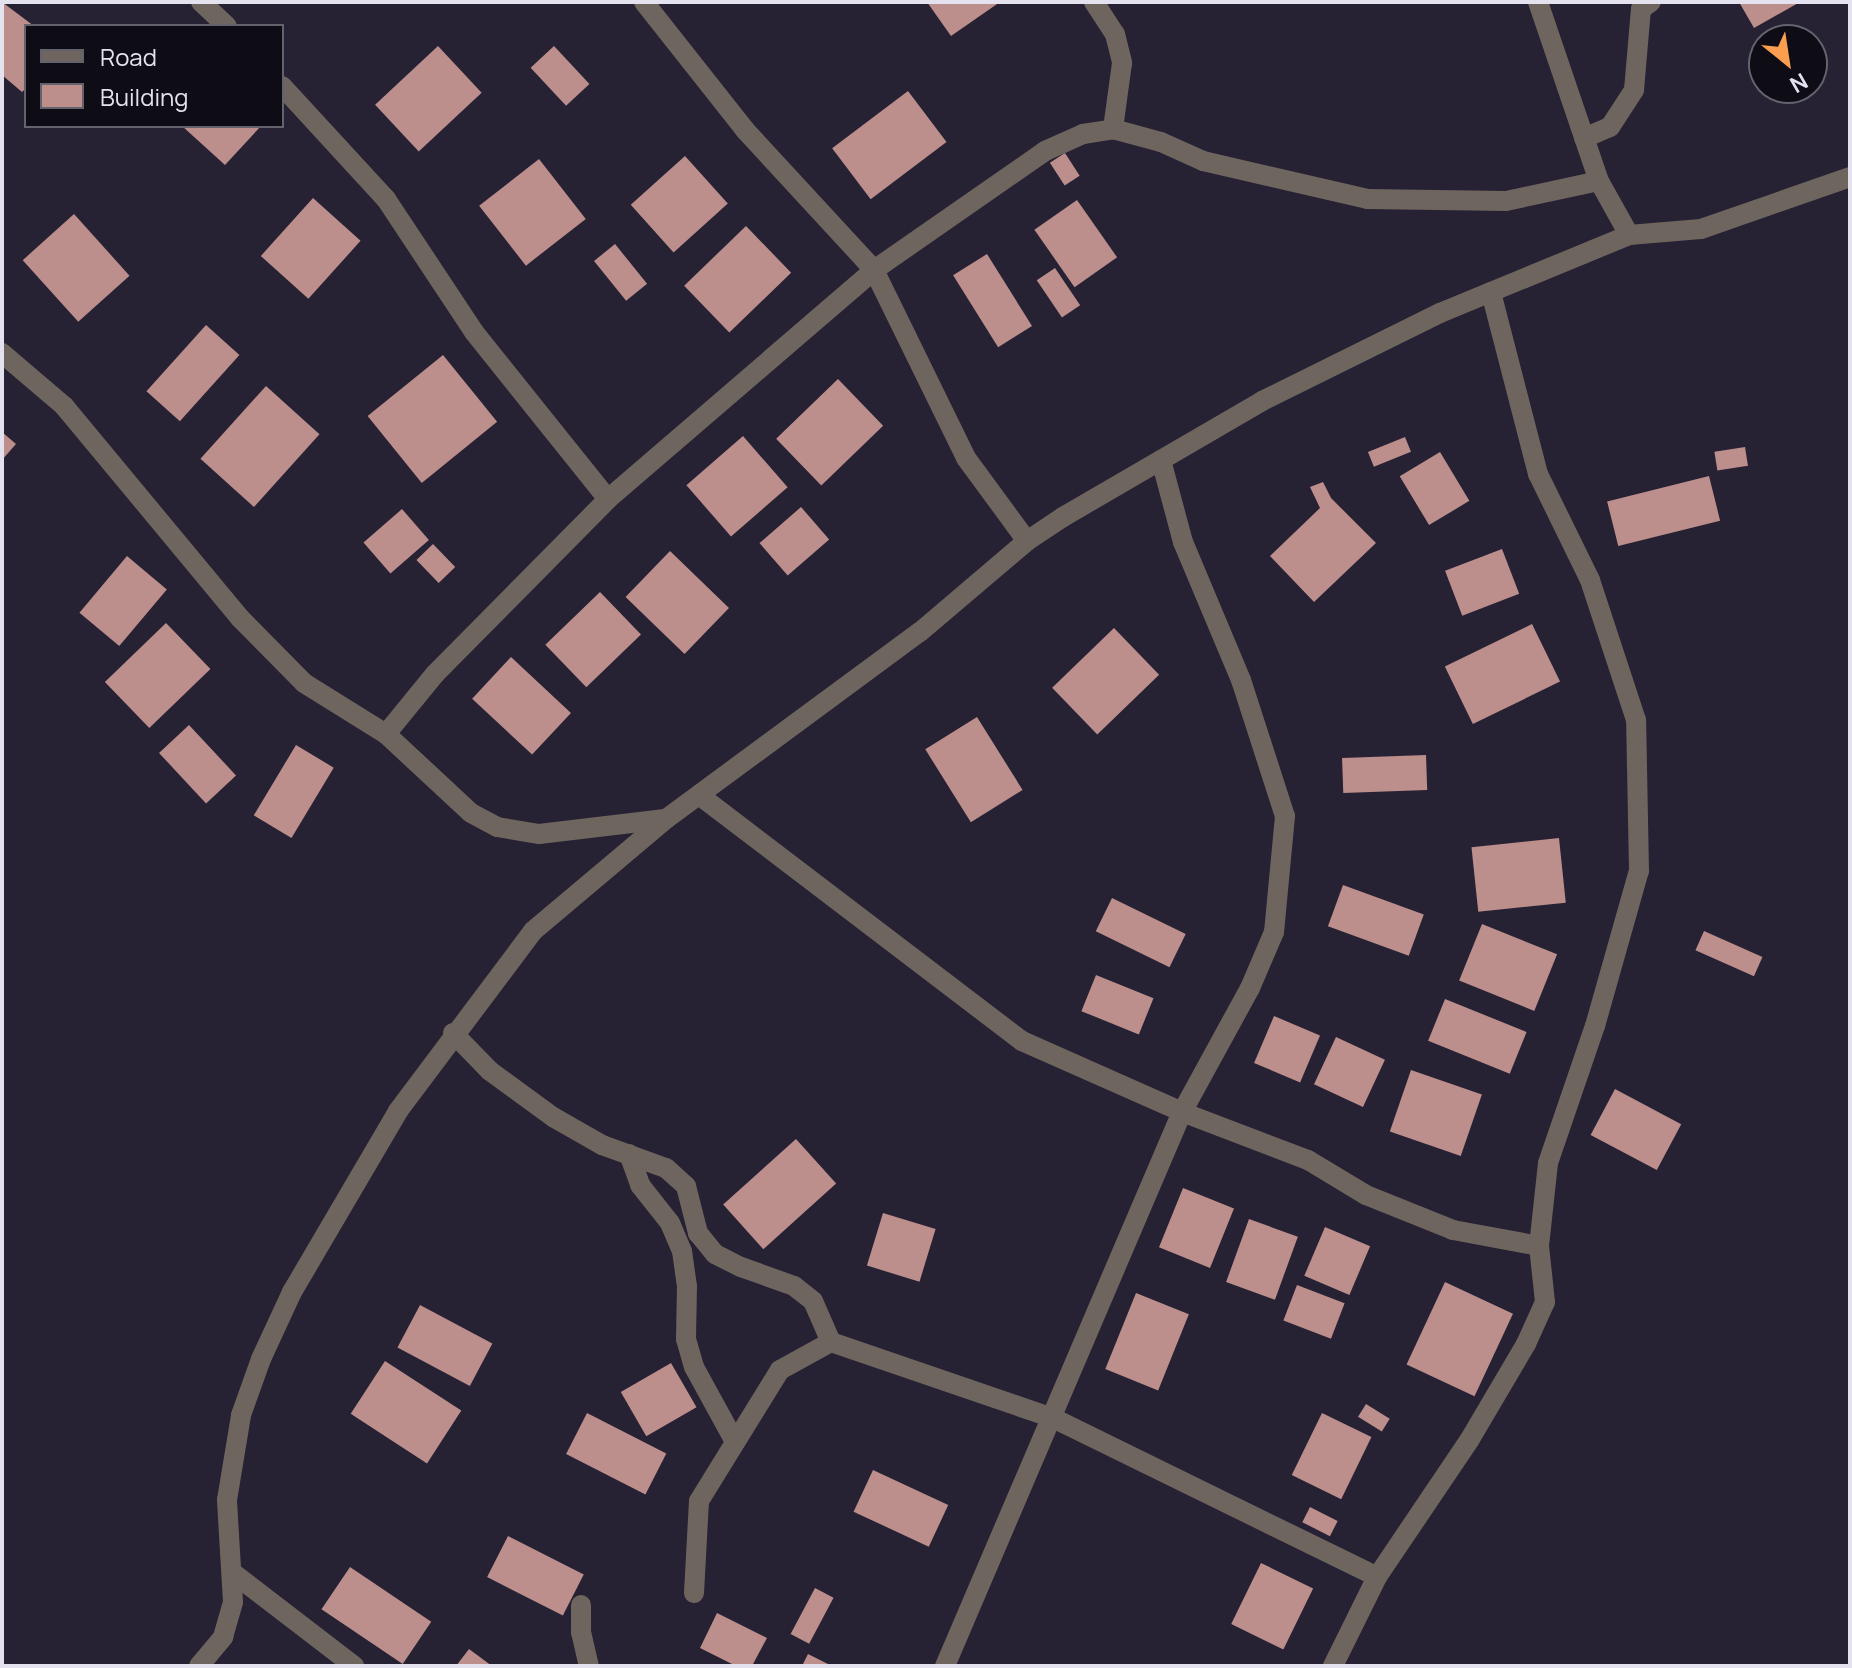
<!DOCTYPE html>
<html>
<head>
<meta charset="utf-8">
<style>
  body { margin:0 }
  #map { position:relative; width:1852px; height:1668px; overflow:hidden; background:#262133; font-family:Manrope,sans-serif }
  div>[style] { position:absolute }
  .building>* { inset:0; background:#bc8e8c; transform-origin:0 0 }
  .minor>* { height:20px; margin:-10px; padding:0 10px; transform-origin:10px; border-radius:10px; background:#6e655f }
  .tertiary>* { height:20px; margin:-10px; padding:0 10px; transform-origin:10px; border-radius:10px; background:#6e655f }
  span { translate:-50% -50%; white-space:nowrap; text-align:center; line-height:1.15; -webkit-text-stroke:8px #0e0c14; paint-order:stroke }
  .frame { position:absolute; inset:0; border:4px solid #e5e2ef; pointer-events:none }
  .legend { position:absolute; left:24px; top:24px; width:260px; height:104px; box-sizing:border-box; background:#0e0c14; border:2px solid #64626c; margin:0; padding:10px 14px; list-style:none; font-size:24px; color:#e5e2ef }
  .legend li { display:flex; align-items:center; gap:16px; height:40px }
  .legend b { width:40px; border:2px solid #64626c }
  .north { position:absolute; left:1748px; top:24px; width:80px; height:80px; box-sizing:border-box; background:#0e0c14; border:2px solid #64626c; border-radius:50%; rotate:150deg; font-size:22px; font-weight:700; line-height:32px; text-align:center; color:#e5e2ef }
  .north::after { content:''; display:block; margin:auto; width:28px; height:36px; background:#fb9e50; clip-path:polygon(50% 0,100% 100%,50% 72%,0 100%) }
</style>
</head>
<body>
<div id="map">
  <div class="building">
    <div style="clip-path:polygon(2px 2px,34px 26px,26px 26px,26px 88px,22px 92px,2px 75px)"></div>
    <div style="clip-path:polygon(927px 2px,1000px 2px,951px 36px)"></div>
    <div style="clip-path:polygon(1739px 2px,1800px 2px,1754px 28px)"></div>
    <div style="left:438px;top:46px;width:64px;height:86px;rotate:47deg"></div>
    <div style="left:554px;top:46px;width:52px;height:32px;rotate:47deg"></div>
    <div style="left:908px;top:91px;width:64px;height:95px;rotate:53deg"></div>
    <div style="clip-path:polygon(182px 126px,261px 126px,225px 165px)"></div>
    <div style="left:1065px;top:153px;width:27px;height:18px;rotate:57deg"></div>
    <div style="left:685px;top:156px;width:64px;height:73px;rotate:48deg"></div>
    <div style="left:539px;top:159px;width:76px;height:76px;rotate:52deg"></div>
    <div style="left:313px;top:198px;width:64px;height:78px;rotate:42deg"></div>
    <div style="left:1077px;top:200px;width:70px;height:52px;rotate:55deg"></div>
    <div style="left:74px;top:214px;width:83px;height:69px;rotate:48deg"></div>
    <div style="left:746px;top:226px;width:65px;height:86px;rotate:46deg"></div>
    <div style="left:615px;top:244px;width:51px;height:27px;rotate:51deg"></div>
    <div style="left:987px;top:254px;width:85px;height:40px;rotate:58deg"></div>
    <div style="left:1055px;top:268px;width:45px;height:22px;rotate:56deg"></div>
    <div style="left:206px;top:325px;width:45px;height:89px;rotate:42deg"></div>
    <div style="left:443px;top:355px;width:86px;height:97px;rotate:51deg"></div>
    <div style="left:838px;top:379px;width:65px;height:86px;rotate:46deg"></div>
    <div style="left:266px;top:386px;width:72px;height:98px;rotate:42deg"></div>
    <div style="clip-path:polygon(2px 432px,16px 444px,2px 460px)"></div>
    <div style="left:743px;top:436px;width:68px;height:75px;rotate:49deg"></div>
    <div style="left:1405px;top:437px;width:16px;height:40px;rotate:68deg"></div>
    <div style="left:1745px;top:447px;width:19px;height:31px;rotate:81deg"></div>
    <div style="left:1440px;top:452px;width:57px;height:47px;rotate:59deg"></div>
    <div style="left:1709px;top:476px;width:46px;height:105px;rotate:76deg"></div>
    <div style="clip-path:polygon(1323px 482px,1331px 498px,1376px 543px,1314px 602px,1270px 556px,1320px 508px,1310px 487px)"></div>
    <div style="left:801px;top:507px;width:43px;height:55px;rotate:49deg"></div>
    <div style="left:402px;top:509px;width:41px;height:51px;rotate:49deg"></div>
    <div style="left:433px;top:544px;width:32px;height:23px;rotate:46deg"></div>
    <div style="left:1502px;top:549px;width:48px;height:61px;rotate:69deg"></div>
    <div style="left:670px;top:551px;width:82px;height:64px;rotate:44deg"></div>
    <div style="left:127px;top:556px;width:52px;height:74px;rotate:40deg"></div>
    <div style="left:600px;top:592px;width:59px;height:76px;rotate:46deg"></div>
    <div style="left:166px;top:623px;width:64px;height:85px;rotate:46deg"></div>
    <div style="left:1532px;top:624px;width:64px;height:97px;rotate:64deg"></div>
    <div style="left:1114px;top:628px;width:65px;height:86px;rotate:46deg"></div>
    <div style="left:511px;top:657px;width:82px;height:57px;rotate:43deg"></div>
    <div style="left:977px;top:717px;width:86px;height:61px;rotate:58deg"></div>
    <div style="left:189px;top:725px;width:69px;height:41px;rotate:47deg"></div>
    <div style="left:296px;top:745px;width:44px;height:82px;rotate:31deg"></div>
    <div style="left:1426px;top:755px;width:35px;height:84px;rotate:88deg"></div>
    <div style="left:1559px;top:838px;width:65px;height:88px;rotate:84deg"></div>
    <div style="left:1343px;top:885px;width:86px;height:44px;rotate:20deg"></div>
    <div style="left:1112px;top:898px;width:82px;height:37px;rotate:26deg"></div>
    <div style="left:1482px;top:924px;width:81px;height:61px;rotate:22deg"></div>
    <div style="left:1704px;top:931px;width:64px;height:21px;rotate:24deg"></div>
    <div style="left:1096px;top:975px;width:62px;height:39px;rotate:22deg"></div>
    <div style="left:1445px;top:999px;width:88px;height:45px;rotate:22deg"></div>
    <div style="left:1274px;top:1016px;width:50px;height:51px;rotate:23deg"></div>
    <div style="left:1336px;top:1037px;width:54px;height:52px;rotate:25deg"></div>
    <div style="left:1411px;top:1070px;width:75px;height:65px;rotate:19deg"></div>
    <div style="left:1615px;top:1089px;width:75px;height:52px;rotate:28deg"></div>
    <div style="left:796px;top:1139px;width:60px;height:98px;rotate:48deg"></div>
    <div style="left:1183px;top:1188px;width:55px;height:64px;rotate:22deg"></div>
    <div style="left:883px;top:1213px;width:55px;height:55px;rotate:17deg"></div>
    <div style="left:1249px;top:1219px;width:52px;height:67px;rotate:20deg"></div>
    <div style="left:1325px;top:1227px;width:49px;height:53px;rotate:23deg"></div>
    <div style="left:1445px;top:1282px;width:75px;height:91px;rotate:25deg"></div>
    <div style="left:1297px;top:1285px;width:51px;height:38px;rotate:21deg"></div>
    <div style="left:1136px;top:1293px;width:57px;height:82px;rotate:22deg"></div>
    <div style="left:420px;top:1305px;width:82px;height:48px;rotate:28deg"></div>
    <div style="left:385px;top:1361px;width:91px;height:63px;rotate:33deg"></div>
    <div style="left:671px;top:1363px;width:51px;height:58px;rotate:60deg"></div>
    <div style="left:1366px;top:1404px;width:28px;height:15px;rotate:32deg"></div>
    <div style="left:587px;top:1413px;width:89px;height:46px;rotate:27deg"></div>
    <div style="left:1322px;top:1413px;width:55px;height:69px;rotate:26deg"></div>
    <div style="left:873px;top:1470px;width:83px;height:46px;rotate:25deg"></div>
    <div style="left:1310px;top:1507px;width:31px;height:17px;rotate:27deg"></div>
    <div style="left:508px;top:1536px;width:85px;height:46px;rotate:27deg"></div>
    <div style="left:1261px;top:1563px;width:58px;height:68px;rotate:26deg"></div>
    <div style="left:350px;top:1567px;width:98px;height:51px;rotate:34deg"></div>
    <div style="left:815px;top:1588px;width:21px;height:52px;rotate:28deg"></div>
    <div style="clip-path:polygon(717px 1613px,767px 1638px,752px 1666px,736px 1666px,700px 1648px)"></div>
    <div style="clip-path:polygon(469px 1649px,492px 1666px,456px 1666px)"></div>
    <div style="clip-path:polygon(808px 1654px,832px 1666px,802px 1666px)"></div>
  </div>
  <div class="minor">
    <div style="left:201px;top:2px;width:35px;rotate:43deg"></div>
    <div style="left:644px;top:2px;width:163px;rotate:51.7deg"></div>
    <div style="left:745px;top:130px;width:190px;rotate:47.3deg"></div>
    <div style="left:874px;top:270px;width:209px;rotate:63.9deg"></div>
    <div style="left:966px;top:458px;width:103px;rotate:53.7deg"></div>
    <div style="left:1094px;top:2px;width:38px;rotate:57deg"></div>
    <div style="left:1115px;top:34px;width:30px;rotate:76deg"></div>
    <div style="left:1122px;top:63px;width:67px;rotate:97.8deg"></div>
    <div style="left:282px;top:86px;width:154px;rotate:47.4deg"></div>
    <div style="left:386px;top:199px;width:159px;rotate:56.5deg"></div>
    <div style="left:474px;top:332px;width:214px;rotate:51.3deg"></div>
    <div style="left:1584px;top:138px;width:28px;rotate:-23deg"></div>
    <div style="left:1610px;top:127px;width:44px;rotate:-57deg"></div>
    <div style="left:1634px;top:90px;width:81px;rotate:-85.1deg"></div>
    <div style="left:1641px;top:9px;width:12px;rotate:-35deg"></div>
    <div style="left:2px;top:353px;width:82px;rotate:40.5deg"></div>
    <div style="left:64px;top:406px;width:276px;rotate:50.3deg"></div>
    <div style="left:240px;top:618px;width:91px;rotate:45.4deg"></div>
    <div style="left:304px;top:683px;width:97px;rotate:31.9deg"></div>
    <div style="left:386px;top:734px;width:116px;rotate:42.9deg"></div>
    <div style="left:471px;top:813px;width:30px;rotate:28deg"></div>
    <div style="left:497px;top:827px;width:43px;rotate:9.5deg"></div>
    <div style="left:539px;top:834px;width:127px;rotate:-6.8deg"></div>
    <div style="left:1161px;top:460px;width:85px;rotate:75deg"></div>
    <div style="left:1183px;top:542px;width:150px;rotate:67.2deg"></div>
    <div style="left:1241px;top:680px;width:143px;rotate:72.1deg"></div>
    <div style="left:1285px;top:816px;width:117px;rotate:95.4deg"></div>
    <div style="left:1274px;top:932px;width:61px;rotate:113.2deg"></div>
    <div style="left:1250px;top:988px;width:141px;rotate:118.7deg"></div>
    <div style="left:1182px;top:1112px;width:135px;rotate:20.9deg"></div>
    <div style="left:1308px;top:1160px;width:68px;rotate:31.1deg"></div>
    <div style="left:1366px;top:1195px;width:94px;rotate:21.9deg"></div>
    <div style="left:1453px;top:1230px;width:87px;rotate:10.5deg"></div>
    <div style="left:386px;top:734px;width:77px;rotate:-50.8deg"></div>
    <div style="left:435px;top:674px;width:246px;rotate:-45.3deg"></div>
    <div style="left:608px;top:499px;width:351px;rotate:-40.7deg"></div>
    <div style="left:874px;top:270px;width:208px;rotate:-34.8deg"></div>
    <div style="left:1045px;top:151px;width:42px;rotate:-24.1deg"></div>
    <div style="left:1083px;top:134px;width:30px;rotate:-9deg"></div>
    <div style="left:1113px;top:129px;width:50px;rotate:15.2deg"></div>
    <div style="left:1161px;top:142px;width:46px;rotate:24.3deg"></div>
    <div style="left:1203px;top:161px;width:168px;rotate:13deg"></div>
    <div style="left:1367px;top:199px;width:139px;rotate:0.8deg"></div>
    <div style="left:1506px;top:201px;width:95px;rotate:-12.1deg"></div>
    <div style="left:699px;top:795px;width:406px;rotate:37.3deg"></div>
    <div style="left:1022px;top:1041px;width:175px;rotate:23.9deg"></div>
    <div style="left:1182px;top:1112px;width:603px;rotate:113.16deg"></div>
    <div style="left:453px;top:1033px;width:53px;rotate:45.8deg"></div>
    <div style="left:490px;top:1071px;width:78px;rotate:36.1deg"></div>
    <div style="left:553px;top:1117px;width:56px;rotate:29.7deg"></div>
    <div style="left:602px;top:1145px;width:68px;rotate:19.8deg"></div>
    <div style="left:666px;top:1168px;width:27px;rotate:42deg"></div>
    <div style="left:686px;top:1186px;width:49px;rotate:75.7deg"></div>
    <div style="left:698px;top:1233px;width:27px;rotate:51deg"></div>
    <div style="left:715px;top:1254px;width:29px;rotate:27deg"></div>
    <div style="left:741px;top:1267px;width:56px;rotate:19.7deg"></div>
    <div style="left:794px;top:1286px;width:24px;rotate:38deg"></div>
    <div style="left:813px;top:1301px;width:45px;rotate:66.3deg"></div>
    <div style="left:629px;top:1154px;width:33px;rotate:70deg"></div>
    <div style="left:640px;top:1185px;width:48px;rotate:51.7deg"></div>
    <div style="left:670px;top:1223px;width:30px;rotate:67deg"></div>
    <div style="left:682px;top:1251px;width:35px;rotate:82deg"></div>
    <div style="left:687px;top:1286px;width:53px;rotate:91.1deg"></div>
    <div style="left:686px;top:1339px;width:29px;rotate:74deg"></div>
    <div style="left:694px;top:1367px;width:83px;rotate:61.3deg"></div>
    <div style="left:233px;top:1573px;width:153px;rotate:37.5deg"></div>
    <div style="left:694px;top:1593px;width:92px;rotate:-86.9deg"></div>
    <div style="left:699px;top:1501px;width:154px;rotate:-58.3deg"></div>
    <div style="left:780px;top:1370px;width:58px;rotate:-28.8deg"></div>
    <div style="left:831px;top:1342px;width:235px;rotate:18.9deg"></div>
    <div style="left:1053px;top:1418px;width:361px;rotate:26.1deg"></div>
    <div style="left:581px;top:1605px;width:27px;rotate:90deg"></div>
    <div style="left:581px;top:1632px;width:35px;rotate:77deg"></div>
    <div style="left:199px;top:1666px;width:38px;rotate:-50deg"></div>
    <div style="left:223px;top:1637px;width:36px;rotate:-74deg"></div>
    <div style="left:233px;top:1602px;width:102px;rotate:-93.4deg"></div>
    <div style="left:227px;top:1500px;width:86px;rotate:-80.6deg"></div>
    <div style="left:241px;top:1415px;width:59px;rotate:-70.3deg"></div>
    <div style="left:261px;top:1359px;width:74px;rotate:-65.2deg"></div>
    <div style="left:292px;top:1292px;width:210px;rotate:-59.6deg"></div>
    <div style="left:398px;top:1111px;width:225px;rotate:-53.1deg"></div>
    <div style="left:533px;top:931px;width:174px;rotate:-40.1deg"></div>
    <div style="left:666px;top:819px;width:315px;rotate:-36.4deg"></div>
    <div style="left:920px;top:632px;width:140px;rotate:-40.4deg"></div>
    <div style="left:1027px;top:541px;width:43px;rotate:-33.7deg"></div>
    <div style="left:1063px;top:517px;width:230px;rotate:-30.2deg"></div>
    <div style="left:1262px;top:401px;width:199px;rotate:-26.3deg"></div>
    <div style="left:1440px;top:313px;width:204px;rotate:-22.4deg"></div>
    <div style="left:1333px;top:1666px;width:99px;rotate:-63.7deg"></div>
    <div style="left:1377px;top:1577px;width:166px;rotate:-56deg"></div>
    <div style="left:1470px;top:1439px;width:110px;rotate:-59.5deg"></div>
    <div style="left:1526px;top:1344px;width:46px;rotate:-65.7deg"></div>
    <div style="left:1545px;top:1302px;width:56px;rotate:-96.1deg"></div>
    <div style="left:1539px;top:1246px;width:83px;rotate:-83.8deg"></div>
    <div style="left:1548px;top:1163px;width:145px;rotate:-71.1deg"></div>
    <div style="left:1595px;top:1026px;width:161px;rotate:-74.2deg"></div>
    <div style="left:1639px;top:871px;width:151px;rotate:-91.1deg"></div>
    <div style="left:1636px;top:720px;width:147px;rotate:-108.2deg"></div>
    <div style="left:1590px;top:580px;width:118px;rotate:-116.1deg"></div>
    <div style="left:1538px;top:474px;width:188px;rotate:-104.5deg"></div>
  </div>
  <div class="tertiary">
    <div style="left:1538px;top:2px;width:189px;rotate:71.2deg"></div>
    <div style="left:1599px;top:181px;width:62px;rotate:60.9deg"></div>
    <div style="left:1629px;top:235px;width:72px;rotate:-4.8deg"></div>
    <div style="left:1701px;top:229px;width:158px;rotate:-19.2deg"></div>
  </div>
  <div class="frame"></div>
  <ul class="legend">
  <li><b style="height:10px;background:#6e655f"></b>Road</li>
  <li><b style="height:22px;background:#bc8e8c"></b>Building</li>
  </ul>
  <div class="north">N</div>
</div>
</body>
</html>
